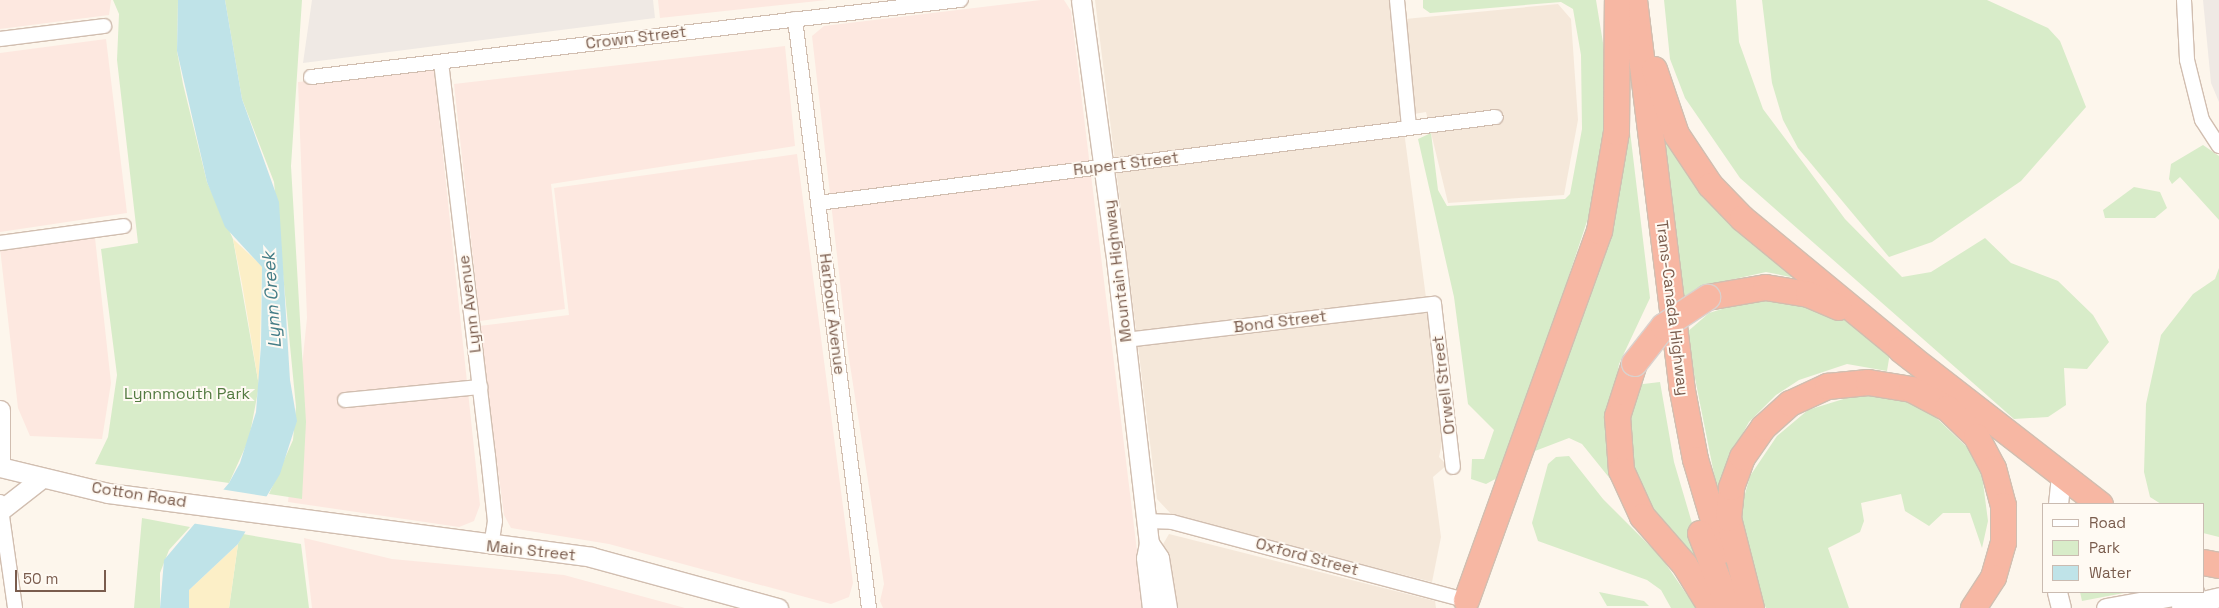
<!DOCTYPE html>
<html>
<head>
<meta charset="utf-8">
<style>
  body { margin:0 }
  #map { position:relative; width:2219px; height:608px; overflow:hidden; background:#fdf6ec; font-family:"Space Grotesk",sans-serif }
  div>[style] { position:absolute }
  .residential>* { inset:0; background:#f5e8da }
  .commercial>* { inset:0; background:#fde8e0 }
  .industrial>* { inset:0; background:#efe9e4 }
  .green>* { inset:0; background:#d8ecc9 }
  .sand>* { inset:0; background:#fcefc7 }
  .water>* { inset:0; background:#bfe3e8 }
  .pier>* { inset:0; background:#fdf6ec }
  .roads { filter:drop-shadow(1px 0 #d1beb0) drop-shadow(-1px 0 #d1beb0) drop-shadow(0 1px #d1beb0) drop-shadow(0 -1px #d1beb0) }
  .street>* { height:14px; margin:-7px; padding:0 7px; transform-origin:7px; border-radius:7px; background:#fff }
  .secondary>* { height:19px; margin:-9.5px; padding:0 9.5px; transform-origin:9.5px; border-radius:9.5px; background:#fff }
  .highway>* { height:25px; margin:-12.5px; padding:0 12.5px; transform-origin:12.5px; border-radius:12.5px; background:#f7b7a3 }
  .bridges { filter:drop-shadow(1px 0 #dad1cd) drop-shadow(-1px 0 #dad1cd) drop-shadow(0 1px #dad1cd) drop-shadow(0 -1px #dad1cd) }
  .highway-bridge>* { height:25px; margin:-12.5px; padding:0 12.5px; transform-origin:12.5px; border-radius:12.5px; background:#f7b7a3 }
  span { translate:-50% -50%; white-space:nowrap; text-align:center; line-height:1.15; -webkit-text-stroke:4px #fffaf3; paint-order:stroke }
  .street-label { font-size:16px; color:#7a5c4d }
  .park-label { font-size:16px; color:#537a41 }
  .water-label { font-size:18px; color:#437c86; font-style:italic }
  .legend { position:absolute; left:2042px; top:503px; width:162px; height:90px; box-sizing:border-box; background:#fffaf3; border:1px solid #cabbb1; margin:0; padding:6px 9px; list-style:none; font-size:15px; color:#7a5c4d }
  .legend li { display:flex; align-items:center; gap:10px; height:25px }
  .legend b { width:25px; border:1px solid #cabbb1 }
  .scale { position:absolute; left:15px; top:570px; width:91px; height:22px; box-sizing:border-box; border:2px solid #7a5c4d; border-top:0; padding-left:6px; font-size:15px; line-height:18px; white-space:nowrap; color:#7a5c4d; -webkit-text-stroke:4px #fffaf3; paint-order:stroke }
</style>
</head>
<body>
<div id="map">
  <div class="residential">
    <div style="clip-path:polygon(1095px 0,1392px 0,1395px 20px,1558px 4px,1571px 19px,1578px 120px,1564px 195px,1448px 203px,1426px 112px,1402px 116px,1444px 434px,1439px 457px,1447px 465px,1433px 477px,1441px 537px,1432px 582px,1173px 516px,1157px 499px)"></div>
    <div style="clip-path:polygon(1169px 534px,1435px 601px,1436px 608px,1171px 608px,1162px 546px)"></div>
  </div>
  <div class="commercial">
    <div style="clip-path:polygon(0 0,111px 0,109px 15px,0 29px)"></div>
    <div style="clip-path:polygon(658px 0,827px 0,660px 18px)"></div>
    <div style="clip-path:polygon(1041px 0,1064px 0,1071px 11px,1144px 608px,883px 608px,880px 601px,884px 584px,848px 352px,812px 36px,824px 26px)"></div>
    <div style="clip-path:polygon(106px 39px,127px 213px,0 232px,0 53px)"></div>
    <div style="clip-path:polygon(785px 46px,795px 146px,551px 184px,565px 309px,480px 321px,454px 84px)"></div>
    <div style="clip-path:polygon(434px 70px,480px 505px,474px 521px,459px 527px,288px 502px,307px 318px,298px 82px)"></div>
    <div style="clip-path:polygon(797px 154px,853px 583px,849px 597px,831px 604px,609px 544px,511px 528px,504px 515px,479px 326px,569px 315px,554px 188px)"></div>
    <div style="clip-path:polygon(95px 238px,111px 383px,102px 439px,30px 436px,18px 408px,0 248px)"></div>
    <div style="clip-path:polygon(304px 538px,392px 559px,564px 575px,685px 608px,312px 608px)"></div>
  </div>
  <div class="industrial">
    <div style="clip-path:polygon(312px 0,653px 0,655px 18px,303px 63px)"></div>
    <div style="clip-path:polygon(2203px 0,2219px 0,2219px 102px,2211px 83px)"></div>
  </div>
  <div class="green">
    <div style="clip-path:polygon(113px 0,178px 0,177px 51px,183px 84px,207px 182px,233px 239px,259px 386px,249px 439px,229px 483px,95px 464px,108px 437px,117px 375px,101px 249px,138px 243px,117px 60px,119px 14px)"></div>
    <div style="clip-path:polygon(225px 0,302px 0,291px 166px,306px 422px,302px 499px,269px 494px,293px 440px,296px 407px,274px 182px,242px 99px)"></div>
    <div style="clip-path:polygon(1423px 0,1596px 0,1604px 49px,1606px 112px,1595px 197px,1512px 448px,1499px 477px,1486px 484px,1471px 479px,1472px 459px,1484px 459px,1494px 430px,1468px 404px,1454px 297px,1418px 139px,1431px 133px,1438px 190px,1447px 206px,1565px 199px,1570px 194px,1582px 129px,1581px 55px,1573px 9px,1561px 2px,1430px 13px,1423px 8px)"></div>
    <div style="clip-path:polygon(1664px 0,1736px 0,1739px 42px,1763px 109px,1845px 219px,1902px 277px,1931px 272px,1985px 238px,2011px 263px,2058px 281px,2093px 315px,2109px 342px,2087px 369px,2064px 368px,2066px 405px,2048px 417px,2014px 419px,1740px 178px,1685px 98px,1670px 59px)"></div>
    <div style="clip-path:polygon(1762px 0,1987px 0,2048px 28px,2060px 41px,2086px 107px,2021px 181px,1932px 242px,1889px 257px,1798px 148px,1783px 120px,1772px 83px)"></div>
    <div style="clip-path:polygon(1656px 119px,1815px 282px,1766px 272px,1703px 286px,1677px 304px)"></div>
    <div style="clip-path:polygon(1629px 123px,1650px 298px,1619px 364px,1610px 415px,1628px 501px,1582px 444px,1569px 438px,1535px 451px,1532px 447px,1622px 124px)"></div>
    <div style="clip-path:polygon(2203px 145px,2219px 156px,2219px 220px,2180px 177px,2172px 184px,2169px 179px,2171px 164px)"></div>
    <div style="clip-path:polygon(2134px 187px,2160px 192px,2167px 208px,2155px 218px,2105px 218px,2103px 210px)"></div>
    <div style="clip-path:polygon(2219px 268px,2219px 537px,2203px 533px,2203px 504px,2161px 504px,2150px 497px,2144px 472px,2146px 404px,2161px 335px,2193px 294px,2215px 279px)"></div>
    <div style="clip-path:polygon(1755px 299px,1799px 299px,1853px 322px,1890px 353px,1887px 371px,1847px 364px,1799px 380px,1776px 395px,1749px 422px,1734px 449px,1720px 504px,1686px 333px,1709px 313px)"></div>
    <div style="clip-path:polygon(1660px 382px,1674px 462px,1707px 574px,1653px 511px,1636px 481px,1628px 453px,1628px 405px,1635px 385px)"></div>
    <div style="clip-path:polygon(1866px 392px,1902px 394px,1925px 407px,1971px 451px,1982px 475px,1988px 521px,1982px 548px,1970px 513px,1943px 513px,1929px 526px,1905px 511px,1901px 494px,1861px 503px,1864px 521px,1860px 532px,1828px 548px,1849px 608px,1766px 608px,1756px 589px,1738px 519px,1750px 476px,1777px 436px,1808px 410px)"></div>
    <div style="clip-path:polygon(1569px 456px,1603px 499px,1661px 557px,1696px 608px,1671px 608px,1661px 590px,1647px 580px,1538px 541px,1532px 523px,1548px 464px,1556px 457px)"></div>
    <div style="clip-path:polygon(142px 518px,190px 527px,169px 550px,160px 573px,160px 608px,134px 608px)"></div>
    <div style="clip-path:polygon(243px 534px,301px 544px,309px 608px,229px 608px,238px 544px)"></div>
    <div style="clip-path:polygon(1599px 592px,1644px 601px,1649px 606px,1607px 606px)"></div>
    <div style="clip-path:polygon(2080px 592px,2129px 592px,2082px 601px)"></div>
  </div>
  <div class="sand">
    <div style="clip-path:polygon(233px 239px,262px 266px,259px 386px,242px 284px)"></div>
    <div style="clip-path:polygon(238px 544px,229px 608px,189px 608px,189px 590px)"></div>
  </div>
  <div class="water">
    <div style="clip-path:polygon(178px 0,225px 0,242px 99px,279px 202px,290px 380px,297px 421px,280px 474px,238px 544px,189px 590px,189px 608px,160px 608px,164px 560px,229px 483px,240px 463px,256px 412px,261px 345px,262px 267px,225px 227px,207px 182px,177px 51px)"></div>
  </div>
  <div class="pier">
    <div style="clip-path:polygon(220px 489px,270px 497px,248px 532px,191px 523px)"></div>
  </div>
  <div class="roads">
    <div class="street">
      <div style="left:1397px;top:0;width:128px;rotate:84.6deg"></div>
      <div style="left:2184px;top:0;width:60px;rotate:87.1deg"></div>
      <div style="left:2187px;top:60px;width:62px;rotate:76deg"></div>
      <div style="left:2202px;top:120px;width:31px;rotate:57deg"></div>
      <div style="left:795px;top:19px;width:594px;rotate:82.84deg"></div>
      <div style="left:0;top:39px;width:105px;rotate:-7.1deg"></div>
      <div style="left:441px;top:62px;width:397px;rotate:83.2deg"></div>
      <div style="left:488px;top:456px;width:65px;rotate:83.9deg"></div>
      <div style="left:495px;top:521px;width:26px;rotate:99deg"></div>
      <div style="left:311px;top:77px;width:654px;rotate:-6.77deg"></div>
      <div style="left:818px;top:203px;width:683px;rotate:-7.23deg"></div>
      <div style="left:0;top:243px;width:125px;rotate:-7.8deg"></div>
      <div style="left:1126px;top:340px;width:310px;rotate:-6.7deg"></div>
      <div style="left:1434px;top:304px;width:164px;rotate:83.4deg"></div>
      <div style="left:345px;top:400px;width:136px;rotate:-5.5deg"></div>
      <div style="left:0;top:502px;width:107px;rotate:81.9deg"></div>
      <div style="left:1147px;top:521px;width:25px;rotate:2deg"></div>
      <div style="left:1172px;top:522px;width:304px;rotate:14.9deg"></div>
    </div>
    <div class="secondary">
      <div style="left:1081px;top:0;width:252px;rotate:82.3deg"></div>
      <div style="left:1115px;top:250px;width:295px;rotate:83.4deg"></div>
      <div style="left:1149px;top:543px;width:15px;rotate:101deg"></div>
      <div style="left:1146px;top:558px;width:50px;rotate:83.2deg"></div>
      <div style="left:0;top:410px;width:57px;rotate:90deg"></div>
      <div style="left:0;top:467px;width:111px;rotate:13.5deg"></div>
      <div style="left:108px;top:493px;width:487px;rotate:7.5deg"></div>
      <div style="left:591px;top:557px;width:194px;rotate:15.3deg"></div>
      <div style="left:2058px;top:504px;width:30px;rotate:-84deg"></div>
      <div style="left:1px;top:510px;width:52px;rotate:-38deg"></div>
      <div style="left:1149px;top:543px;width:18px;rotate:56deg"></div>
      <div style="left:1159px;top:558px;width:51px;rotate:80.9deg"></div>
      <div style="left:2057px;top:592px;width:16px;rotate:76deg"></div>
      <div style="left:2181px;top:606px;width:39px;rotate:-13deg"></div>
      <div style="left:2106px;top:608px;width:90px;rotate:-10.2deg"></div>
    </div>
    <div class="highway">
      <div style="left:1634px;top:0;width:388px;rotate:83deg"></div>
      <div style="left:1681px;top:385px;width:75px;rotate:79.3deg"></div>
      <div style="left:1695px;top:459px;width:95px;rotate:73.5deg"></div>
      <div style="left:1654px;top:69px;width:69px;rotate:71.3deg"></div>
      <div style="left:1676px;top:134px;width:61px;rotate:56.3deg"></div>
      <div style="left:1710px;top:185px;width:46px;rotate:45.9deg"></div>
      <div style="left:1742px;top:218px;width:222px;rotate:39.5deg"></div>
      <div style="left:1707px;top:297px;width:59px;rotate:-9.8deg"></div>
      <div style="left:1765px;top:287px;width:44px;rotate:9.2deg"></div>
      <div style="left:1808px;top:294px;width:33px;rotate:23deg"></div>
      <div style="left:1900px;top:349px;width:253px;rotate:37.8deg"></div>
      <div style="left:1634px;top:363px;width:56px;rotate:107.8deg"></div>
      <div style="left:1617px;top:416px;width:54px;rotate:85.8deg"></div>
      <div style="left:1621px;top:470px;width:51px;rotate:65.5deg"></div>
      <div style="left:1642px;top:516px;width:64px;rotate:48.8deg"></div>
      <div style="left:1684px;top:564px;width:52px;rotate:58.5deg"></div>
      <div style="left:1700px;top:533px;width:80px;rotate:68.9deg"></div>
      <div style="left:2203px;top:562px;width:16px;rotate:11deg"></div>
      <div style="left:1466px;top:600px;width:392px;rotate:-70.2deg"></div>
      <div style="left:1599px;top:231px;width:100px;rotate:-80.3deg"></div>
      <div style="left:1616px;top:132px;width:132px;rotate:-89.6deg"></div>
      <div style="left:1751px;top:608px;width:93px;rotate:-104.3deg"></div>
      <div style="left:1728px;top:518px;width:31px;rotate:-84deg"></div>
      <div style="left:1731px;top:487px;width:32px;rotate:-70deg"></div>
      <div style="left:1742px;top:457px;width:37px;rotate:-55deg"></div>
      <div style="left:1763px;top:427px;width:36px;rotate:-42deg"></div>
      <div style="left:1790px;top:403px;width:41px;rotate:-24.7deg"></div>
      <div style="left:1827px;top:386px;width:41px;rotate:-5.6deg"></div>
      <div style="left:1868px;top:382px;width:44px;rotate:9.2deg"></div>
      <div style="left:1911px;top:389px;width:41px;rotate:27.8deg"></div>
      <div style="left:1947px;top:408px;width:40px;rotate:44deg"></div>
      <div style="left:1976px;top:436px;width:36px;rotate:62deg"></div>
      <div style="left:1993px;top:468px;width:38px;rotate:75deg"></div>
      <div style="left:2003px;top:505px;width:37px;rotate:90deg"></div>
      <div style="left:2003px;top:542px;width:36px;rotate:106deg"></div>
      <div style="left:1993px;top:577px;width:37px;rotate:123deg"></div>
    </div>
  </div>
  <div class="bridges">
    <div class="highway-bridge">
      <div style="left:1634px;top:363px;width:47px;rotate:-51.9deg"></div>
      <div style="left:1663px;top:326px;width:53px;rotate:-33.4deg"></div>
    </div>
  </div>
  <div class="street-label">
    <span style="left:636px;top:38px;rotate:-7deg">Crown Street</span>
    <span style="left:1126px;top:164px;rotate:-7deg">Rupert Street</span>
    <span style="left:1118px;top:271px;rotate:-97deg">Mountain Highway</span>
    <span style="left:470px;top:304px;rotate:-97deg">Lynn Avenue</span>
    <span style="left:1672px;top:308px;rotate:83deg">Trans-Canada Highway</span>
    <span style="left:832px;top:314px;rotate:83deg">Harbour Avenue</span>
    <span style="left:1280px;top:322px;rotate:-7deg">Bond Street</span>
    <span style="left:1444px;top:385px;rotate:-97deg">Orwell Street</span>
    <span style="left:139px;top:495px;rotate:9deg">Cotton Road</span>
    <span style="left:531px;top:551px;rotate:6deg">Main Street</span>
    <span style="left:1307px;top:557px;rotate:15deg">Oxford Street</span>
  </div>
  <div class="park-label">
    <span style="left:187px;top:394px">Lynnmouth Park</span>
  </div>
  <div class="water-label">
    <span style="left:272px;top:300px;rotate:-94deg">Lynn Creek</span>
  </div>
  <ul class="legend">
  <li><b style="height:6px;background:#fff"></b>Road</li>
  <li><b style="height:14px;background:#d8ecc9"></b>Park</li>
  <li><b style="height:14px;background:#bfe3e8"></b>Water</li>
  </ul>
  <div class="scale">50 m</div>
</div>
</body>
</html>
